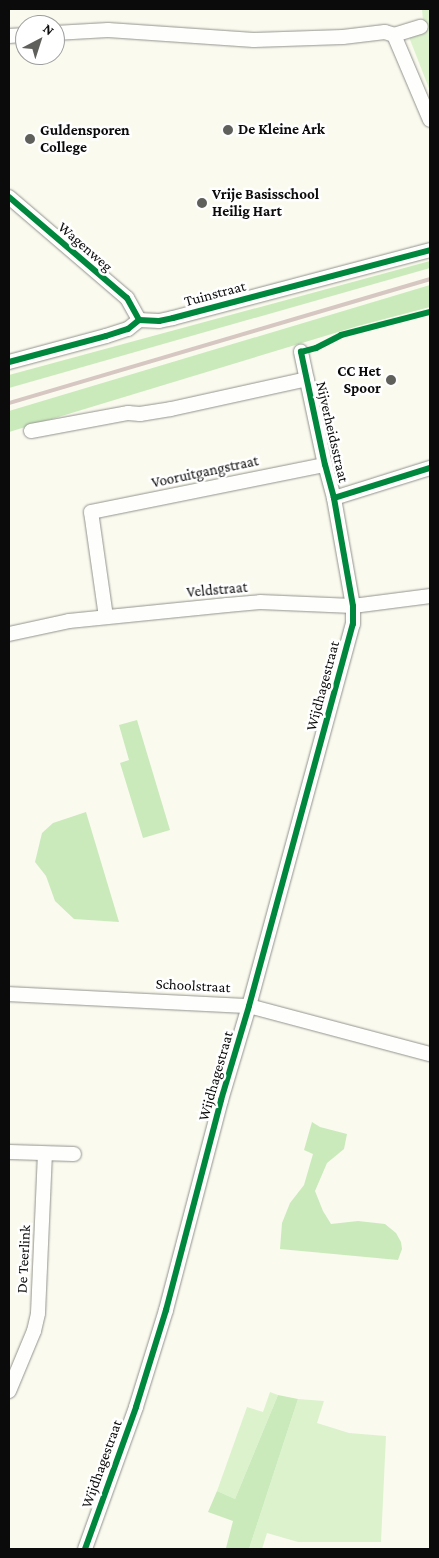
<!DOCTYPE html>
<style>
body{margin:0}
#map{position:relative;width:439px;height:1558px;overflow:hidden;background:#fafaef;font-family:"Crimson Pro",serif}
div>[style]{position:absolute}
.green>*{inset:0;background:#dcf2cd}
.forest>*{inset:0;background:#caeabb}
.roads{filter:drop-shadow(0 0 1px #93938e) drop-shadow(0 0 1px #93938e)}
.street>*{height:14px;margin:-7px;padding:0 7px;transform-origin:7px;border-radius:7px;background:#fefefd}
.rail>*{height:4px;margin:-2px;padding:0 2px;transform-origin:2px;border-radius:2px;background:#d7c7c2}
.cycleway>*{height:6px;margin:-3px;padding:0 3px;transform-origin:3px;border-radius:3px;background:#00873e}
.dots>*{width:14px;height:14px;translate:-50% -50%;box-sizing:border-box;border:2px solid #fff;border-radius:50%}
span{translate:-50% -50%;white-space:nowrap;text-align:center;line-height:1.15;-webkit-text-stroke:5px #fff;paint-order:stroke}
.poi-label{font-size:15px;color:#0b0b0b;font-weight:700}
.left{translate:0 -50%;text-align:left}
.right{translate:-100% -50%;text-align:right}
.street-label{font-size:15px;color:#0b0b0b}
.frame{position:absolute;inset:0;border:10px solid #0b0b0b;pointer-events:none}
.north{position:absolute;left:15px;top:15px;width:50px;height:50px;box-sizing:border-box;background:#fff;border:1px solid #9d9d9d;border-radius:50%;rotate:40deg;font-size:14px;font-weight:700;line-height:20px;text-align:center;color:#0b0b0b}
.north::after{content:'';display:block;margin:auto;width:18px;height:22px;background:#5f5f5b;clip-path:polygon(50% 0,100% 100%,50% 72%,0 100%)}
</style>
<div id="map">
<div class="green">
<div style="clip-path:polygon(422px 9px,430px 9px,430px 91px,409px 37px,424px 32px)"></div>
<div style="clip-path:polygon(270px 1392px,278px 1395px,235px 1499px,217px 1491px,247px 1407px,263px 1412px)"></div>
<div style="clip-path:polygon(298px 1399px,324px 1401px,317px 1423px,349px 1433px,386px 1436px,381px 1542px,298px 1542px,267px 1533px,262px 1549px,249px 1549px)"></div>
</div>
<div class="forest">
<div style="clip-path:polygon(430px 261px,430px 268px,9px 388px,9px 375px)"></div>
<div style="clip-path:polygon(430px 285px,430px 307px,358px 326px,9px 432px,9px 411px)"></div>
<div style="clip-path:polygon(137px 720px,170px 830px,143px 838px,120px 763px,129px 760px,119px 725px)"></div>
<div style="clip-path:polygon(86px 812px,119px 922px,74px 919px,55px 901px,46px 876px,35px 862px,42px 833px,53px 823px)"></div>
<div style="clip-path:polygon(312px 1122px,320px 1127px,347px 1134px,344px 1149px,327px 1163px,315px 1191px,323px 1211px,331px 1224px,358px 1221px,385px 1224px,396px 1233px,401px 1242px,402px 1249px,398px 1260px,280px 1249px,282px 1223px,290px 1203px,304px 1185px,313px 1154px,304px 1150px)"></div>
<div style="clip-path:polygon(278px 1395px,298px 1399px,249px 1549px,226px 1548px,233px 1521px,208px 1512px,217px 1491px,235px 1499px)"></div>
</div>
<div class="roads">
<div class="street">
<div style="left:55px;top:33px;width:53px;rotate:-3.2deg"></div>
<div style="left:108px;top:30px;width:146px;rotate:3.9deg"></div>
<div style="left:254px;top:40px;width:89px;rotate:-1.9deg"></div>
<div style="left:343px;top:37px;width:42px;rotate:-6.8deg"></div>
<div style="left:385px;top:32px;width:9px;rotate:18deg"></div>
<div style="left:394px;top:35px;width:92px;rotate:67deg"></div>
<div style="left:394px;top:35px;width:28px;rotate:-17deg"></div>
<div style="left:9px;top:36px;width:16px;rotate:-4deg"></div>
<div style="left:9px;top:197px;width:155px;rotate:40.6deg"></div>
<div style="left:127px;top:298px;width:25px;rotate:61deg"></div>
<div style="left:9px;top:362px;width:100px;rotate:-15deg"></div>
<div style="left:106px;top:336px;width:23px;rotate:-18deg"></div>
<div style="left:128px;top:329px;width:14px;rotate:-39deg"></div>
<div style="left:139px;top:320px;width:20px;rotate:3deg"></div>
<div style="left:159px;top:321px;width:14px;rotate:-12deg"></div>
<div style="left:173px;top:318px;width:266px;rotate:-14.8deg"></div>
<div style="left:31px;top:431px;width:99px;rotate:-10.5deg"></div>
<div style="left:128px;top:413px;width:12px;rotate:5deg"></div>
<div style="left:140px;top:414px;width:31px;rotate:-9deg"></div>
<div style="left:171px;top:409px;width:139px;rotate:-12.4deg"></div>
<div style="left:334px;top:498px;width:101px;rotate:-17.4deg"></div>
<div style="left:106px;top:617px;width:106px;rotate:-98.1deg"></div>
<div style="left:91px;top:512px;width:239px;rotate:-11.4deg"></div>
<div style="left:9px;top:634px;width:61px;rotate:-12.2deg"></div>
<div style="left:69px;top:621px;width:159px;rotate:-5.8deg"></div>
<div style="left:227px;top:605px;width:33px;rotate:-5deg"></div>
<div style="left:260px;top:602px;width:93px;rotate:2.5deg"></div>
<div style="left:353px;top:606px;width:78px;rotate:-7.4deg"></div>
<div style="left:9px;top:994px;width:240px;rotate:2.9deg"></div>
<div style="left:249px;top:1006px;width:187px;rotate:14.9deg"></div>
<div style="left:9px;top:1152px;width:65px;rotate:1.8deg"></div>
<div style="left:9px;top:1391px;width:65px;rotate:-67.4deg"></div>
<div style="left:34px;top:1331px;width:18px;rotate:-77deg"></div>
<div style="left:38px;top:1313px;width:159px;rotate:-87.5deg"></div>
<div style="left:85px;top:1549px;width:151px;rotate:-70.2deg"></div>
<div style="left:136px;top:1407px;width:102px;rotate:-72.8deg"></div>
<div style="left:166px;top:1310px;width:217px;rotate:-75.3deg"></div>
<div style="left:221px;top:1100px;width:98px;rotate:-73.4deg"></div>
<div style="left:249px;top:1006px;width:396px;rotate:-74.8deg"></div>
<div style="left:353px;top:624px;width:18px;rotate:-90deg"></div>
<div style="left:353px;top:606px;width:110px;rotate:-100deg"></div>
<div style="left:334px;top:498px;width:34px;rotate:-105deg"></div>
<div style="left:325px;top:465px;width:116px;rotate:-102deg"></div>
</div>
</div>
<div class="rail">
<div style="left:9px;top:403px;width:439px;rotate:-16.4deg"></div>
</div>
<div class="cycleway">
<div style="left:9px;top:197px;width:155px;rotate:40.6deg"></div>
<div style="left:127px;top:298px;width:25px;rotate:61deg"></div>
<div style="left:9px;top:362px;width:100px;rotate:-15deg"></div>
<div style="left:106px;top:336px;width:23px;rotate:-18deg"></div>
<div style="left:128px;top:329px;width:14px;rotate:-39deg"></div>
<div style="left:139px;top:320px;width:20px;rotate:3deg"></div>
<div style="left:159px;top:321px;width:14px;rotate:-12deg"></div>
<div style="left:173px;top:318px;width:266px;rotate:-14.8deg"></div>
<div style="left:334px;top:498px;width:101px;rotate:-17.4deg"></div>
<div style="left:85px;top:1549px;width:151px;rotate:-70.2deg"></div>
<div style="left:136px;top:1407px;width:102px;rotate:-72.8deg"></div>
<div style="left:166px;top:1310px;width:217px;rotate:-75.3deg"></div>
<div style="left:221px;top:1100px;width:98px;rotate:-73.4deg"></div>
<div style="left:249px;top:1006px;width:396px;rotate:-74.8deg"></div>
<div style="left:353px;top:624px;width:18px;rotate:-90deg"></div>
<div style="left:353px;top:606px;width:110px;rotate:-100deg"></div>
<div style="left:334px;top:498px;width:34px;rotate:-105deg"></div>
<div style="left:325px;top:465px;width:116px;rotate:-102deg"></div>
<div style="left:301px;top:352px;width:16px;rotate:-15deg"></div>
<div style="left:316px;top:348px;width:28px;rotate:-27deg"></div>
<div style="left:341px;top:335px;width:92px;rotate:-14.5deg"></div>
</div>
<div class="dots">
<div style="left:228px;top:130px;background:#5f5f5b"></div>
<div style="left:30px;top:139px;background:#5f5f5b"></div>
<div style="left:202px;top:203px;background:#5f5f5b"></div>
<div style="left:391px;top:380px;background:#5f5f5b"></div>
</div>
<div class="poi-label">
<span class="left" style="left:40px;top:139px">Guldensporen<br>College</span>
<span class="left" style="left:238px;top:130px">De Kleine Ark</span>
<span class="left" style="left:212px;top:203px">Vrije Basisschool<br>Heilig Hart</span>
<span class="right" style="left:381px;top:380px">CC Het<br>Spoor</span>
</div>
<div class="street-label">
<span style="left:85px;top:247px;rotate:41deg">Wagenweg</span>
<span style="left:215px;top:294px;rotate:-15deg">Tuinstraat</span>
<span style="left:332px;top:432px;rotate:77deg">Nijverheidsstraat</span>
<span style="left:205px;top:472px;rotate:-12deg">Vooruitgangstraat</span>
<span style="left:217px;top:590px;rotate:-5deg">Veldstraat</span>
<span style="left:323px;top:686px;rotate:-75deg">Wijdhagestraat</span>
<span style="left:193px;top:986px;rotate:3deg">Schoolstraat</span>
<span style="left:216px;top:1076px;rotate:-74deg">Wijdhagestraat</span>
<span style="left:24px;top:1259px;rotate:-87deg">De Teerlink</span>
<span style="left:102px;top:1464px;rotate:-70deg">Wijdhagestraat</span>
</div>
<div class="frame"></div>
<div class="north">N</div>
</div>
